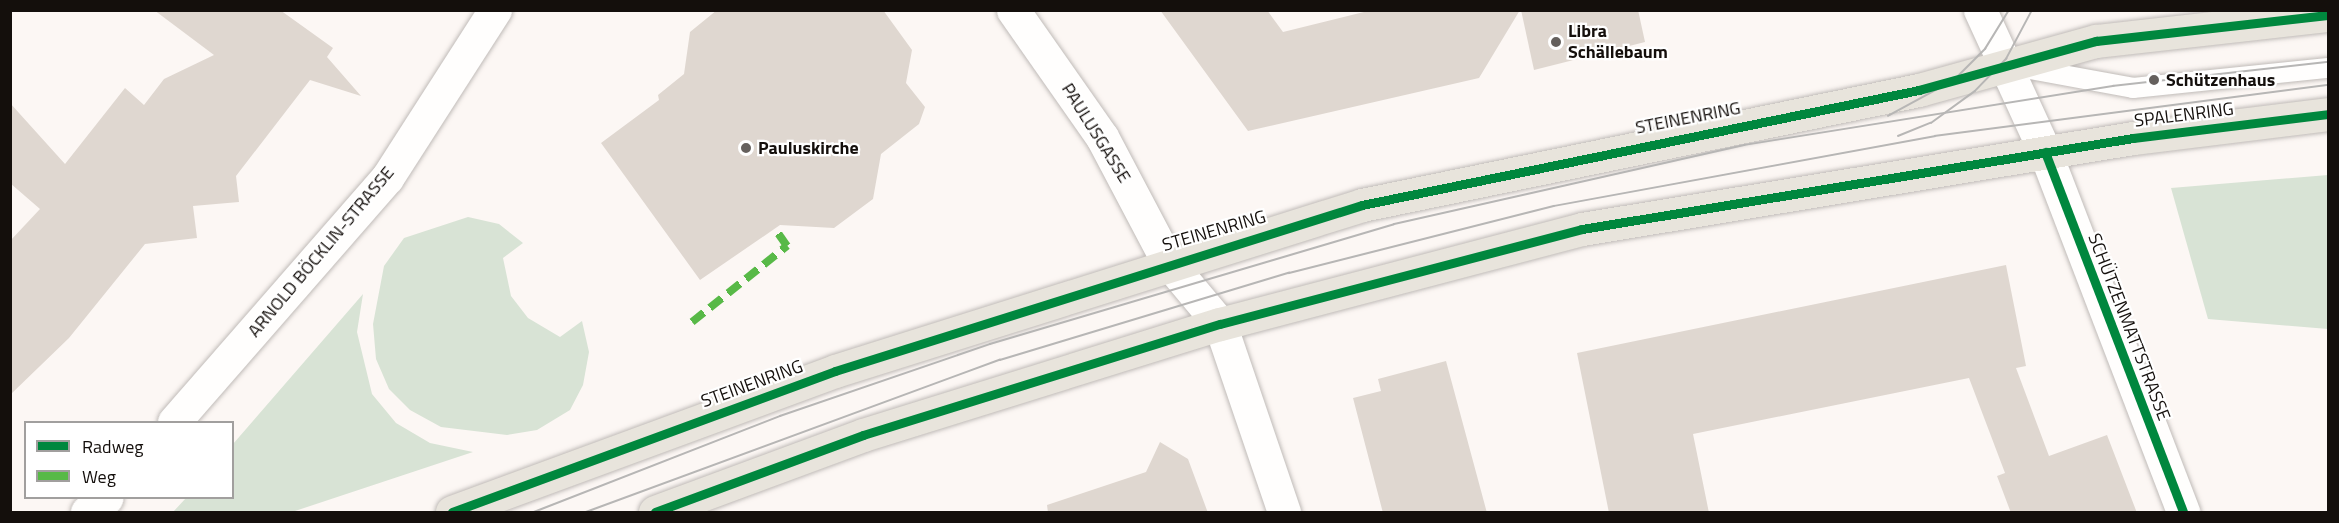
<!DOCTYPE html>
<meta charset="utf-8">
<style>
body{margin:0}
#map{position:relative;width:2339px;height:523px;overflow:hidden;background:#fcf7f4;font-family:"Titillium Web",sans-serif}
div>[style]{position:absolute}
.green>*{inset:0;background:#d8e3d5}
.building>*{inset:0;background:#dfd7d0}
.roads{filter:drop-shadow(0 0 2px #c0bbb8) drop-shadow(0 0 2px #c0bbb8)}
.service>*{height:20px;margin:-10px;padding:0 10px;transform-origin:10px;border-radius:10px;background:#fffefd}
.minor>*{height:33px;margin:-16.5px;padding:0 16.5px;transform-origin:16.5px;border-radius:16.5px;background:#fffefd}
.tertiary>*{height:33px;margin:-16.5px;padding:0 16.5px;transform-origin:16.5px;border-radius:16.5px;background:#fffefd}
.secondary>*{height:33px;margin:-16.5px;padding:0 16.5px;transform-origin:16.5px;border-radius:16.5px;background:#fffefd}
.primary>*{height:33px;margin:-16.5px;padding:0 16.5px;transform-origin:16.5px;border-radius:16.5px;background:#e8e4dc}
.tram>*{height:1.5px;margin:-0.75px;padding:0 0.75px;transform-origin:0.75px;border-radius:0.75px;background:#b7b6b5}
.quiet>*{height:8px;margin-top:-4px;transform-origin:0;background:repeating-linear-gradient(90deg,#58b947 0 15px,transparent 0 23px)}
.cycleway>*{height:9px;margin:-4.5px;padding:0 4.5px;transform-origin:4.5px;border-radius:4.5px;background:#00873e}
.dots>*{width:16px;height:16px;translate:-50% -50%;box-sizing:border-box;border:3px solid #fff;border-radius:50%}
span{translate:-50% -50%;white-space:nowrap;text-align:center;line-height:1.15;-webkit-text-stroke:4.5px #fff;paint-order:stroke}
.poi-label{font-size:18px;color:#140f0c;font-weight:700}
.left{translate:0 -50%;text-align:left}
.street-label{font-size:18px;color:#140f0c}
.frame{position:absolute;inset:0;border:12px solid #140f0c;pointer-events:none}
.legend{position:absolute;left:24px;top:421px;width:210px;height:78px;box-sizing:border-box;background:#fff;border:2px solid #a19f9e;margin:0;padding:8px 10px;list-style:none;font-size:18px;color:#140f0c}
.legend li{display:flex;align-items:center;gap:12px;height:30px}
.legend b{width:30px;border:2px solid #a19f9e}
</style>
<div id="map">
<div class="green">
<div style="clip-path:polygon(2328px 175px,2328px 329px,2208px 319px,2171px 188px)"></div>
<div style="clip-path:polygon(468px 217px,499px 224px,523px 243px,503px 258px,511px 296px,528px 318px,560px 337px,582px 321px,589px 352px,583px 385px,570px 410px,537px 430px,507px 435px,441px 427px,410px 410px,389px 389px,376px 359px,373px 324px,384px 266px,404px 238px)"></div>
<div style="clip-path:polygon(363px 294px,357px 332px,372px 394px,396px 423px,430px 443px,473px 452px,292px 512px,173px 512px,186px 498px,232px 498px,233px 444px)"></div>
</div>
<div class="building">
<div style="clip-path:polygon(154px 10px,280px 10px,333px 48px,327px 57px,361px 96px,310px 80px,236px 176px,239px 202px,193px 206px,197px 238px,145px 244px,69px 338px,10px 395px,10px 241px,40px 209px,10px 183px,10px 103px,65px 164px,125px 88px,144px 105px,164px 79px,214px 55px)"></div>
<div style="clip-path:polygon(717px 10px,883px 10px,912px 50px,906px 83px,925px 107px,919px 124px,881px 154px,873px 199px,834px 228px,780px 225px,700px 280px,601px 143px,659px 100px,658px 95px,684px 74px,690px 32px)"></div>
<div style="clip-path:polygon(1160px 10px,1267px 10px,1283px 32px,1372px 10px,1520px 10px,1479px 78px,1248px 131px)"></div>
<div style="clip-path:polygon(1521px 10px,1638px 10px,1645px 42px,1534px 70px)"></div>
<div style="clip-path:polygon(2006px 265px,2026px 366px,2016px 368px,2049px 456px,2107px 435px,2137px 513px,2011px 513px,1997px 476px,2005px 473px,1969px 378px,1693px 434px,1709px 513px,1609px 513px,1577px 353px)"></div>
<div style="clip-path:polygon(1446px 361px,1487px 513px,1383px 513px,1353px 398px,1381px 391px,1378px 379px)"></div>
<div style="clip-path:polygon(1160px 442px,1188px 459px,1208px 513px,1048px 513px,1047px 505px,1146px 472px)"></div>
</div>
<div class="roads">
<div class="service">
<div style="left:2019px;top:67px;width:116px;rotate:10.4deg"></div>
<div style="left:2133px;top:88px;width:196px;rotate:-5.9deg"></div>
</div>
<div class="minor">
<div style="left:1013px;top:10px;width:155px;rotate:55deg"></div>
<div style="left:1102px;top:137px;width:141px;rotate:62.2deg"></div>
<div style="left:1168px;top:262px;width:81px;rotate:50deg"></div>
<div style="left:1220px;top:324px;width:199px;rotate:71.2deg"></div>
<div style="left:2045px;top:152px;width:386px;rotate:69deg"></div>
</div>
<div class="tertiary">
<div style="left:174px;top:422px;width:324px;rotate:-48.9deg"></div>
<div style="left:387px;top:178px;width:200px;rotate:-57.3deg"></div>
<div style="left:87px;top:512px;width:24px;rotate:-36deg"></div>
</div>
<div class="secondary">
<div style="left:1980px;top:10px;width:156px;rotate:65.4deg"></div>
</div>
<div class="primary">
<div style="left:452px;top:512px;width:408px;rotate:-20.2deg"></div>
<div style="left:835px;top:371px;width:553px;rotate:-17.48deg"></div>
<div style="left:1362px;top:205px;width:569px;rotate:-11.67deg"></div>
<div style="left:1919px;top:90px;width:184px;rotate:-15.5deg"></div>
<div style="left:2096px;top:41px;width:233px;rotate:-6.4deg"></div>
<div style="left:655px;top:512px;width:222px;rotate:-20.3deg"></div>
<div style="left:863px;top:435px;width:374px;rotate:-17.3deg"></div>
<div style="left:1220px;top:324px;width:374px;rotate:-14.7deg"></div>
<div style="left:1582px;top:229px;width:558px;rotate:-9.38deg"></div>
<div style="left:2133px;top:138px;width:196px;rotate:-7deg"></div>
</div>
</div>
<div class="tram">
<div style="left:1888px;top:116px;width:75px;rotate:-28.6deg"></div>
<div style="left:1954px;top:80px;width:44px;rotate:-45deg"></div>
<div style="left:1985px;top:49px;width:46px;rotate:-58.4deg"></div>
<div style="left:1898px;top:136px;width:35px;rotate:-22deg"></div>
<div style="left:1931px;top:123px;width:54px;rotate:-36deg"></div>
<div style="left:1975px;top:91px;width:45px;rotate:-45.9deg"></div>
<div style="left:2006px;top:59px;width:55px;rotate:-62deg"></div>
<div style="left:534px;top:512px;width:264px;rotate:-21.3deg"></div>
<div style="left:780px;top:416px;width:222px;rotate:-18.9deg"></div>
<div style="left:990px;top:344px;width:421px;rotate:-16.5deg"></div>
<div style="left:1394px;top:224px;width:359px;rotate:-12.7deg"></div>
<div style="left:1744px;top:145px;width:374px;rotate:-9.1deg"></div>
<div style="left:2113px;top:86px;width:216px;rotate:-6.4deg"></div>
<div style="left:586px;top:512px;width:441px;rotate:-20.2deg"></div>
<div style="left:1000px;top:360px;width:302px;rotate:-16.8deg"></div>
<div style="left:1289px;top:273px;width:273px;rotate:-14.2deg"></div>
<div style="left:1554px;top:206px;width:387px;rotate:-10.4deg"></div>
<div style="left:1935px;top:136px;width:396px;rotate:-7.4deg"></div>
</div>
<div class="quiet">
<div style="left:692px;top:322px;width:122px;rotate:-38.7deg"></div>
<div style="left:787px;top:246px;width:21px;rotate:-125deg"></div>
</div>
<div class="cycleway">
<div style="left:2045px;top:152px;width:386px;rotate:69deg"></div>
<div style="left:452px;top:512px;width:408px;rotate:-20.2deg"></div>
<div style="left:835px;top:371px;width:553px;rotate:-17.48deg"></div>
<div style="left:1362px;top:205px;width:569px;rotate:-11.67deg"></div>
<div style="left:1919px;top:90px;width:184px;rotate:-15.5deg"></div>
<div style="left:2096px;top:41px;width:233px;rotate:-6.4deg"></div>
<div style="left:655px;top:512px;width:222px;rotate:-20.3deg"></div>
<div style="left:863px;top:435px;width:374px;rotate:-17.3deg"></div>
<div style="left:1220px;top:324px;width:374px;rotate:-14.7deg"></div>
<div style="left:1582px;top:229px;width:558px;rotate:-9.38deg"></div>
<div style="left:2133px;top:138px;width:196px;rotate:-7deg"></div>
</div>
<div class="dots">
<div style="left:1556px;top:42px;background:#65605d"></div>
<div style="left:2154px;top:80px;background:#65605d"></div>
<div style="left:746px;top:148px;background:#65605d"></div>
</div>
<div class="poi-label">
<span class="left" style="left:1568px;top:42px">Libra<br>Schällebaum</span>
<span class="left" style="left:2166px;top:80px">Schützenhaus</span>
<span class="left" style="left:758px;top:148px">Pauluskirche</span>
</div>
<div class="street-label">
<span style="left:2184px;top:115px;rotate:-7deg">SPALENRING</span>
<span style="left:1688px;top:118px;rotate:-11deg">STEINENRING</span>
<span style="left:1096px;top:133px;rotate:58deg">PAULUSGASSE</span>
<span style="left:1214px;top:231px;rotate:-16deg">STEINENRING</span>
<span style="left:321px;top:252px;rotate:-50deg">ARNOLD BÖCKLIN-STRASSE</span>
<span style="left:2129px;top:327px;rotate:69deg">SCHÜTZENMATTSTRASSE</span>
<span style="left:752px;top:384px;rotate:-20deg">STEINENRING</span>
</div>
<div class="frame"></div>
<ul class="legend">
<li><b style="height:8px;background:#00873e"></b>Radweg</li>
<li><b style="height:8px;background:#58b947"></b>Weg</li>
</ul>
</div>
